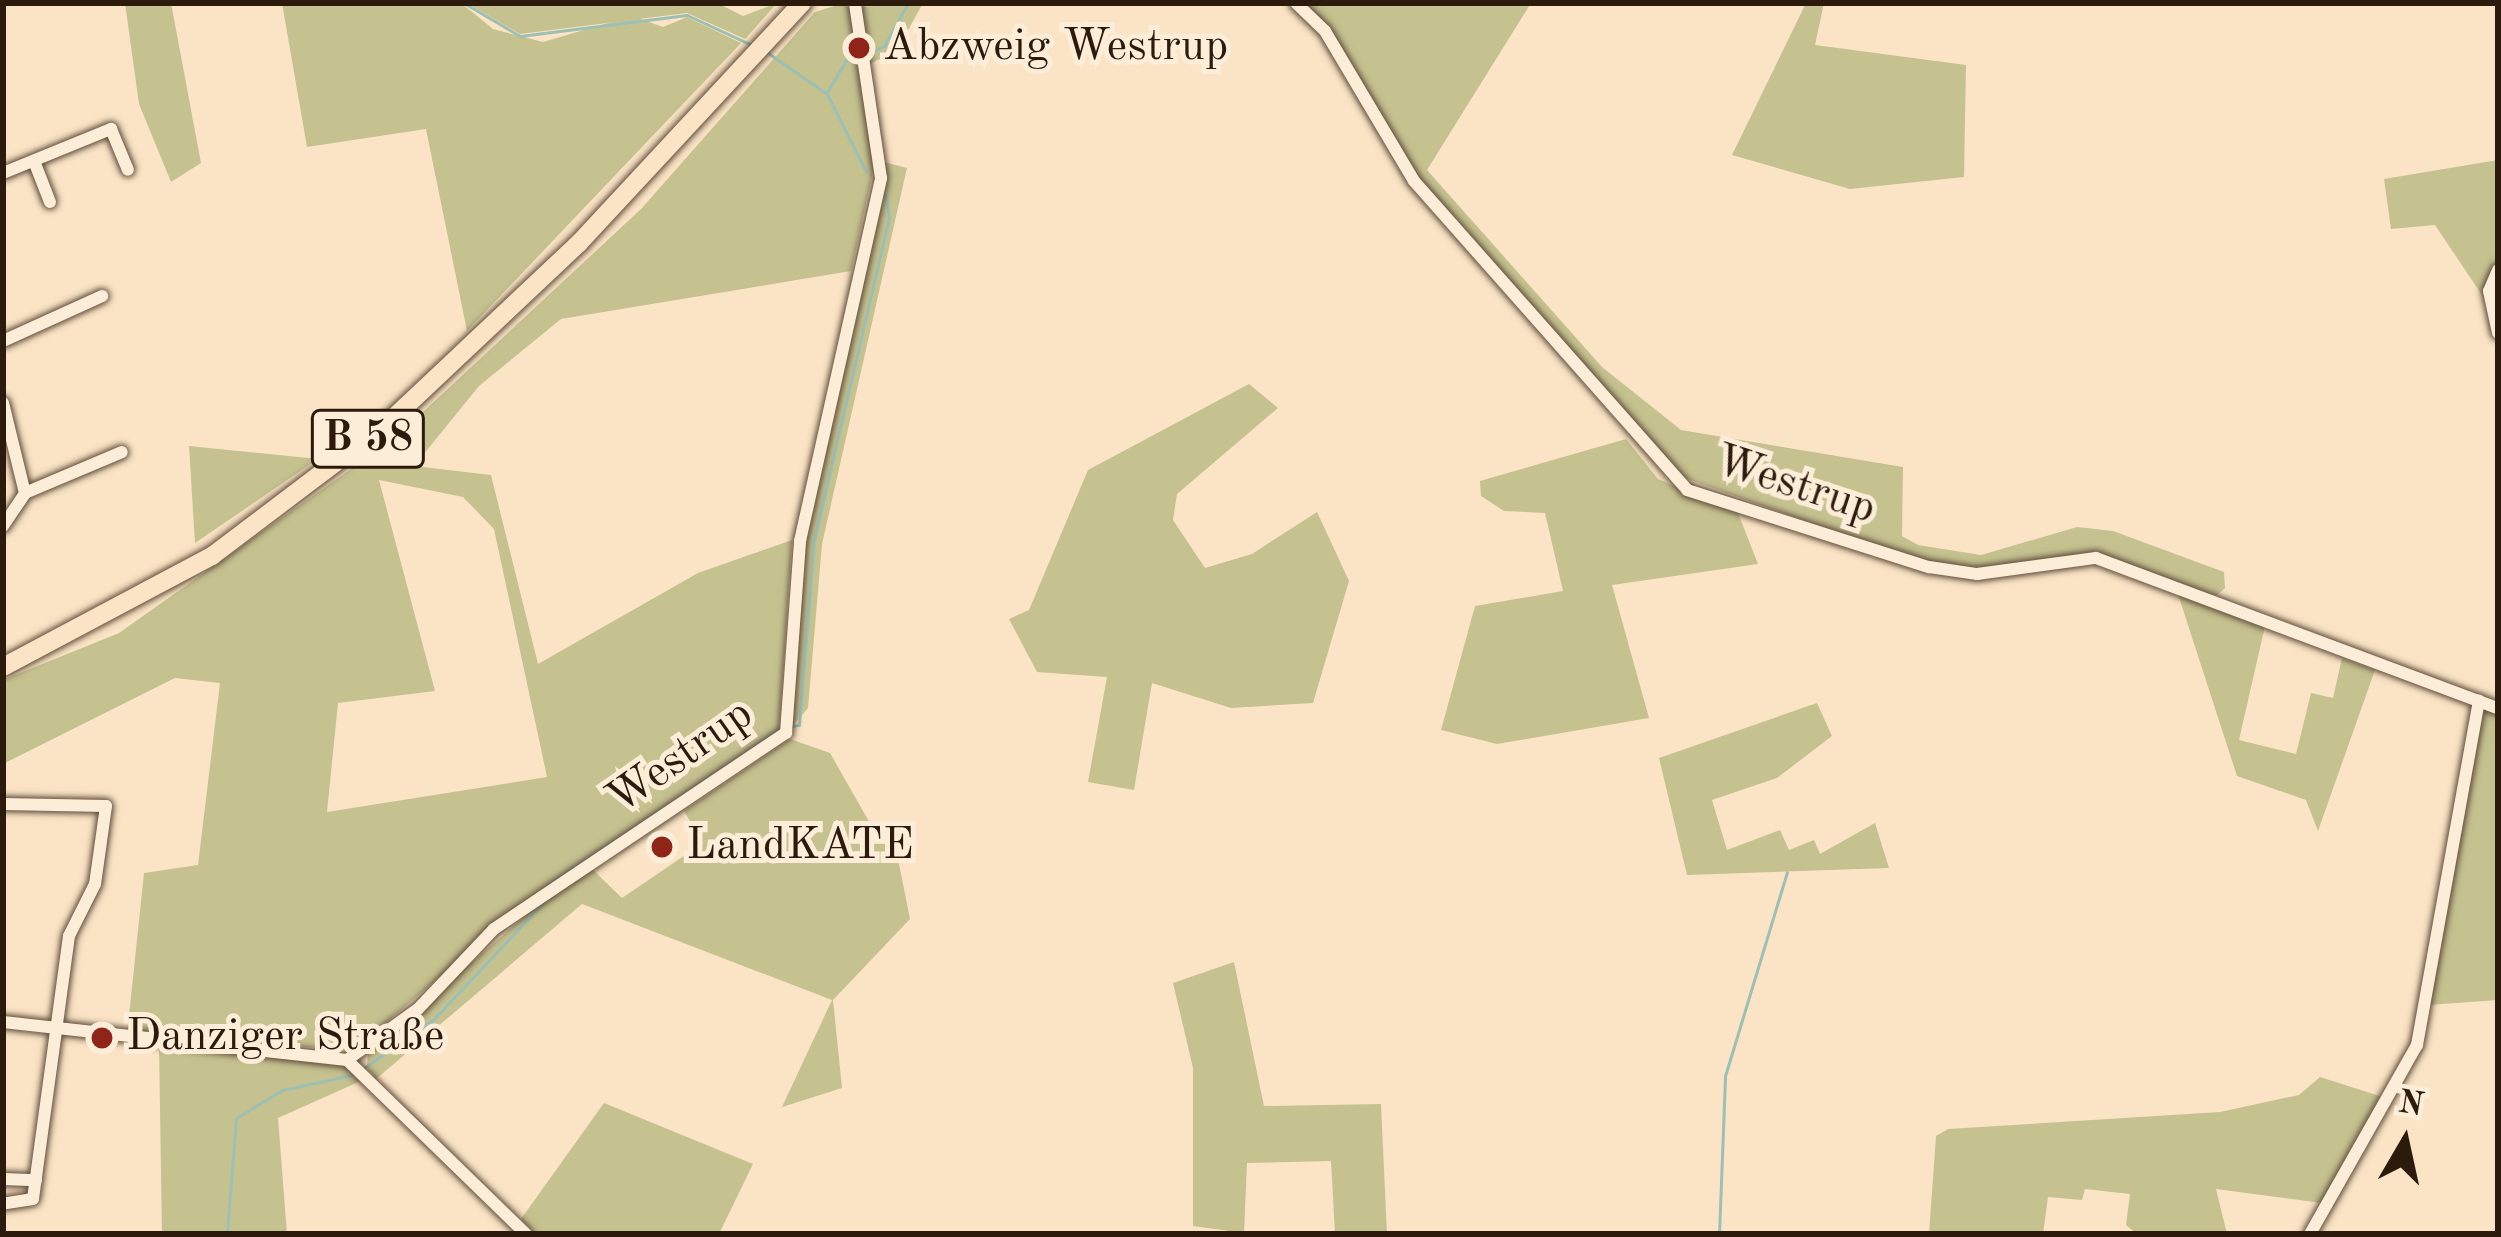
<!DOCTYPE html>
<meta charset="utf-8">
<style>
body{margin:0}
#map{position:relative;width:2501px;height:1237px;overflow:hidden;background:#fae4c5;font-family:"Old Standard TT",serif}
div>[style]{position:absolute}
.green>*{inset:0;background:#c5c290}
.stream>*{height:3px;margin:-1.5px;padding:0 1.5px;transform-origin:1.5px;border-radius:1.5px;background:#9ebfb3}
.roads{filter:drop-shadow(0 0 3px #604c3b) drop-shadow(0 0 3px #604c3b)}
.street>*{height:12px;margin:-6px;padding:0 6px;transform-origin:6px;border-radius:6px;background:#fcedd9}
.primary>*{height:18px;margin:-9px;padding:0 9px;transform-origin:9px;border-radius:9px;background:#fae4c5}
.dots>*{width:33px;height:33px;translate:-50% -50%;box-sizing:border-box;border:6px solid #fcedd9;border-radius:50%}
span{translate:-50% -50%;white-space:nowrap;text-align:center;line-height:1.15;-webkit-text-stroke:10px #fcedd9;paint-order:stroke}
.shield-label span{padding:3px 9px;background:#fcedd9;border:3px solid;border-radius:9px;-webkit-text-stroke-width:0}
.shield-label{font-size:42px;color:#2c1a0d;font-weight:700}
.poi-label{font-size:45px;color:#2c1a0d}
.left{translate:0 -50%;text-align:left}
.street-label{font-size:45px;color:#2c1a0d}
.frame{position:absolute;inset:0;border:6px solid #2c1a0d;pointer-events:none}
.north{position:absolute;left:2345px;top:1081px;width:120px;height:120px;-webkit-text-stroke:9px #fcedd9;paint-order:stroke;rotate:9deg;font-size:33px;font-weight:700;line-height:48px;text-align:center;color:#2c1a0d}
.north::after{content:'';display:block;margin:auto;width:42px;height:54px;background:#2c1a0d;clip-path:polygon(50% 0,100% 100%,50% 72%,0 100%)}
</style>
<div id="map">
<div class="green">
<div style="clip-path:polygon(125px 3px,171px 3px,201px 163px,171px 182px,139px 104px)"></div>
<div style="clip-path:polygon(282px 3px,461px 3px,493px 29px,543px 42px,632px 16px,663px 27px,687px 17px,741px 43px,467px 331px,426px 129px,307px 147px)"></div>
<div style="clip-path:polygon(467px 3px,717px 3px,743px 16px,777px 3px,745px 39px,687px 13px,520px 34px)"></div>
<div style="clip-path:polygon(923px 3px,897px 50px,864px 67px,859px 7px)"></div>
<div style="clip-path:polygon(1300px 3px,1531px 3px,1427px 170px,1602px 367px,1681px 430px,1903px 467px,1902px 536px,1918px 545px,1981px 555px,2077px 527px,2113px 531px,2224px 572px,2225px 588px,2216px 596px,2096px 556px,1976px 572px,1930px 565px,1665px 471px,1417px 181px)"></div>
<div style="clip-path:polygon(1806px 3px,1824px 3px,1815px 45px,1966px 65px,1964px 177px,1850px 189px,1732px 155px)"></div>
<div style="clip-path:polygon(evenodd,841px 4px,852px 9px,877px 154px,851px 271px,561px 319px,479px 386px,414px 466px,491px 475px,538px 664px,698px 573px,792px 540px,779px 730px,541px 890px,354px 1050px,127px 1035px,144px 873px,198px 865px,220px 683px,175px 678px,3px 764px,3px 680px,119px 633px,395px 438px,641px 209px,815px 12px,841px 4px,379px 480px,463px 497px,494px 529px,547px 777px,327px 812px,338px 703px,435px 691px,379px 480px)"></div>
<div style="clip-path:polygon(2498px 160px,2498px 266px,2486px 301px,2435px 225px,2391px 229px,2384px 179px)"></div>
<div style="clip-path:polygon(884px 162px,907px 168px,822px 544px,808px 708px,789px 730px,801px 540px)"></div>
<div style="clip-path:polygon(1249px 384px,1278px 408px,1177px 494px,1173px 520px,1205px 568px,1252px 554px,1317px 512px,1349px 581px,1313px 703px,1231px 708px,1152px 683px,1134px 790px,1088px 782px,1107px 677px,1037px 672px,1009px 619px,1029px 610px,1088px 470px)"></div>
<div style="clip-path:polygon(1626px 439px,1658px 479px,1738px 513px,1758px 564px,1612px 585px,1649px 718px,1497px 744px,1441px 730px,1475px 606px,1563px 591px,1545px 513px,1504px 511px,1481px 496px,1480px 481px)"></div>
<div style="clip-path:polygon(189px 446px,318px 459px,195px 543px)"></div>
<div style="clip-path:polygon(2176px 588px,2265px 626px,2239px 740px,2296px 754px,2311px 693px,2333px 698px,2342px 658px,2375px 670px,2318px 831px,2306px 800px,2237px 776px)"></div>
<div style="clip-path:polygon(1817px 703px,1832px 736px,1777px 778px,1712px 800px,1727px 850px,1780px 830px,1789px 850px,1814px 840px,1820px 854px,1875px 823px,1889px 868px,1687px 875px,1659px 758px)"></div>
<div style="clip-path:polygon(2481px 708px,2498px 714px,2498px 1000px,2428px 1005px)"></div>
<div style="clip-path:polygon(790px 739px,830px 753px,875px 832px,909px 827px,896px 849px,910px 919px,833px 1000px,842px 1088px,782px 1107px,832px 1000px,582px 904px,376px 1079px,367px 1068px,368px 1053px,547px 897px,593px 870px,622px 898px,703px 843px,684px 811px)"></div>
<div style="clip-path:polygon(1234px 962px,1264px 1106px,1381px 1104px,1387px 1234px,1335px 1234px,1331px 1161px,1247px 1163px,1244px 1233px,1193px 1226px,1193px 1068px,1173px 983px)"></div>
<div style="clip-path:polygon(159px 1045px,344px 1065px,363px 1080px,278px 1118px,287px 1234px,162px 1234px)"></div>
<div style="clip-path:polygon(2320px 1077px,2386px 1098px,2322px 1203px,2216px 1189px,2227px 1234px,2137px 1234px,2126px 1225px,2130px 1194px,2085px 1189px,2082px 1200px,2048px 1197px,2043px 1234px,1929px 1234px,1936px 1136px,1948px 1129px,2220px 1112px,2299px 1095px)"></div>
<div style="clip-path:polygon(604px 1103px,753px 1164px,719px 1234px,535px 1234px,521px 1219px)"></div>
</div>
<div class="stream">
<div style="left:464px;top:3px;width:65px;rotate:30.5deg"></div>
<div style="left:520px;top:36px;width:168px;rotate:-7.2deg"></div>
<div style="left:687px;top:15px;width:74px;rotate:24.8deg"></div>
<div style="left:768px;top:53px;width:72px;rotate:34.8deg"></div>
<div style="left:827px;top:94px;width:87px;rotate:63.4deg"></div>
<div style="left:865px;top:54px;width:21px;rotate:-23deg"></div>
<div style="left:884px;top:46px;width:49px;rotate:-60.8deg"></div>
<div style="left:827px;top:92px;width:39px;rotate:-59deg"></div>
<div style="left:789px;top:726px;width:10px;rotate:-6deg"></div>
<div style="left:799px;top:725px;width:186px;rotate:-85.4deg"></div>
<div style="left:814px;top:540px;width:331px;rotate:-76.9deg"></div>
<div style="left:889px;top:218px;width:24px;rotate:-99deg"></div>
<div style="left:547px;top:885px;width:285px;rotate:-33.9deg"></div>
<div style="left:365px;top:1067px;width:83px;rotate:-34.7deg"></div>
<div style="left:433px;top:1020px;width:161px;rotate:-46.8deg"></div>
<div style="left:227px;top:1234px;width:116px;rotate:-85.6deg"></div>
<div style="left:236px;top:1118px;width:54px;rotate:-31.3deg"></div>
<div style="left:282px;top:1090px;width:72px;rotate:-12.1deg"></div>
<div style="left:1719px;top:1234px;width:158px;rotate:-87.8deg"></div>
<div style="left:1725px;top:1076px;width:213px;rotate:-73.1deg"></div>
</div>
<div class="roads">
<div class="street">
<div style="left:1296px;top:3px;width:40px;rotate:44deg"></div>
<div style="left:1325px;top:31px;width:174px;rotate:59.3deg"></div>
<div style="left:1414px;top:181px;width:412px;rotate:48.5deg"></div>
<div style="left:1687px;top:490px;width:254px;rotate:17.7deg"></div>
<div style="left:1929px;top:567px;width:49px;rotate:8.3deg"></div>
<div style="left:1977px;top:574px;width:120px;rotate:-7.7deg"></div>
<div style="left:2096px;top:558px;width:429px;rotate:20.5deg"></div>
<div style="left:34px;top:161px;width:44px;rotate:68.7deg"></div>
<div style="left:3px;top:173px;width:117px;rotate:-22.2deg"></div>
<div style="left:111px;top:129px;width:44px;rotate:67.5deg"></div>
<div style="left:2498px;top:270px;width:23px;rotate:113deg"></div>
<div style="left:2489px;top:291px;width:43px;rotate:77.9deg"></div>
<div style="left:3px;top:341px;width:109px;rotate:-24.4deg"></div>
<div style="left:3px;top:403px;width:93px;rotate:76.3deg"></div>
<div style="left:3px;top:526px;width:40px;rotate:-56deg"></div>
<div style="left:25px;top:493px;width:105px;rotate:-22.9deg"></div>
<div style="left:3px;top:804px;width:103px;rotate:1.1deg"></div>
<div style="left:106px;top:806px;width:79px;rotate:98deg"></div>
<div style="left:95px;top:884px;width:58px;rotate:116.6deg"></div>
<div style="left:69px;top:936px;width:265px;rotate:97.8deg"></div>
<div style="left:33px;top:1199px;width:30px;rotate:171deg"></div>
<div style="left:3px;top:1022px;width:346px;rotate:6.3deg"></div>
<div style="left:347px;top:1060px;width:87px;rotate:-35.7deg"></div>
<div style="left:418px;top:1009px;width:110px;rotate:-46.5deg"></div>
<div style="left:494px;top:929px;width:352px;rotate:-33.9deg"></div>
<div style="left:786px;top:733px;width:193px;rotate:-85.8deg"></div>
<div style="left:800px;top:541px;width:372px;rotate:-77.4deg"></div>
<div style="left:881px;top:178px;width:177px;rotate:-98.5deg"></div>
<div style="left:347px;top:1060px;width:250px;rotate:44.2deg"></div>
<div style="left:3px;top:1179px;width:33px;rotate:2deg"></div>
<div style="left:2310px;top:1234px;width:217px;rotate:-60.5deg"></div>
<div style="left:2417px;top:1045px;width:350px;rotate:-79.8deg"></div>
</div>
<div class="primary">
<div style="left:3px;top:667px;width:237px;rotate:-28deg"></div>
<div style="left:212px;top:556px;width:221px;rotate:-37.1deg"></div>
<div style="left:388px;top:423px;width:262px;rotate:-43.3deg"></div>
<div style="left:579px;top:243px;width:328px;rotate:-47.1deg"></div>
</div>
</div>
<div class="dots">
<div style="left:859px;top:48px;background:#8f2418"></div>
<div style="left:662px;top:847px;background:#8f2418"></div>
<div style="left:102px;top:1038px;background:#8f2418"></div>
</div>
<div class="shield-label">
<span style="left:368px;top:439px">B 58</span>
</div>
<div class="poi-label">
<span class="left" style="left:883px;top:48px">Abzweig Westrup</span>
<span class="left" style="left:686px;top:847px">LandKATE</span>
<span class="left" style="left:126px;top:1038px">Danziger Straße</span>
</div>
<div class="street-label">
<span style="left:1795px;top:486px;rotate:18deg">Westrup</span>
<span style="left:681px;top:758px;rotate:-35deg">Westrup</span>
</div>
<div class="frame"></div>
<div class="north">N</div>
</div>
